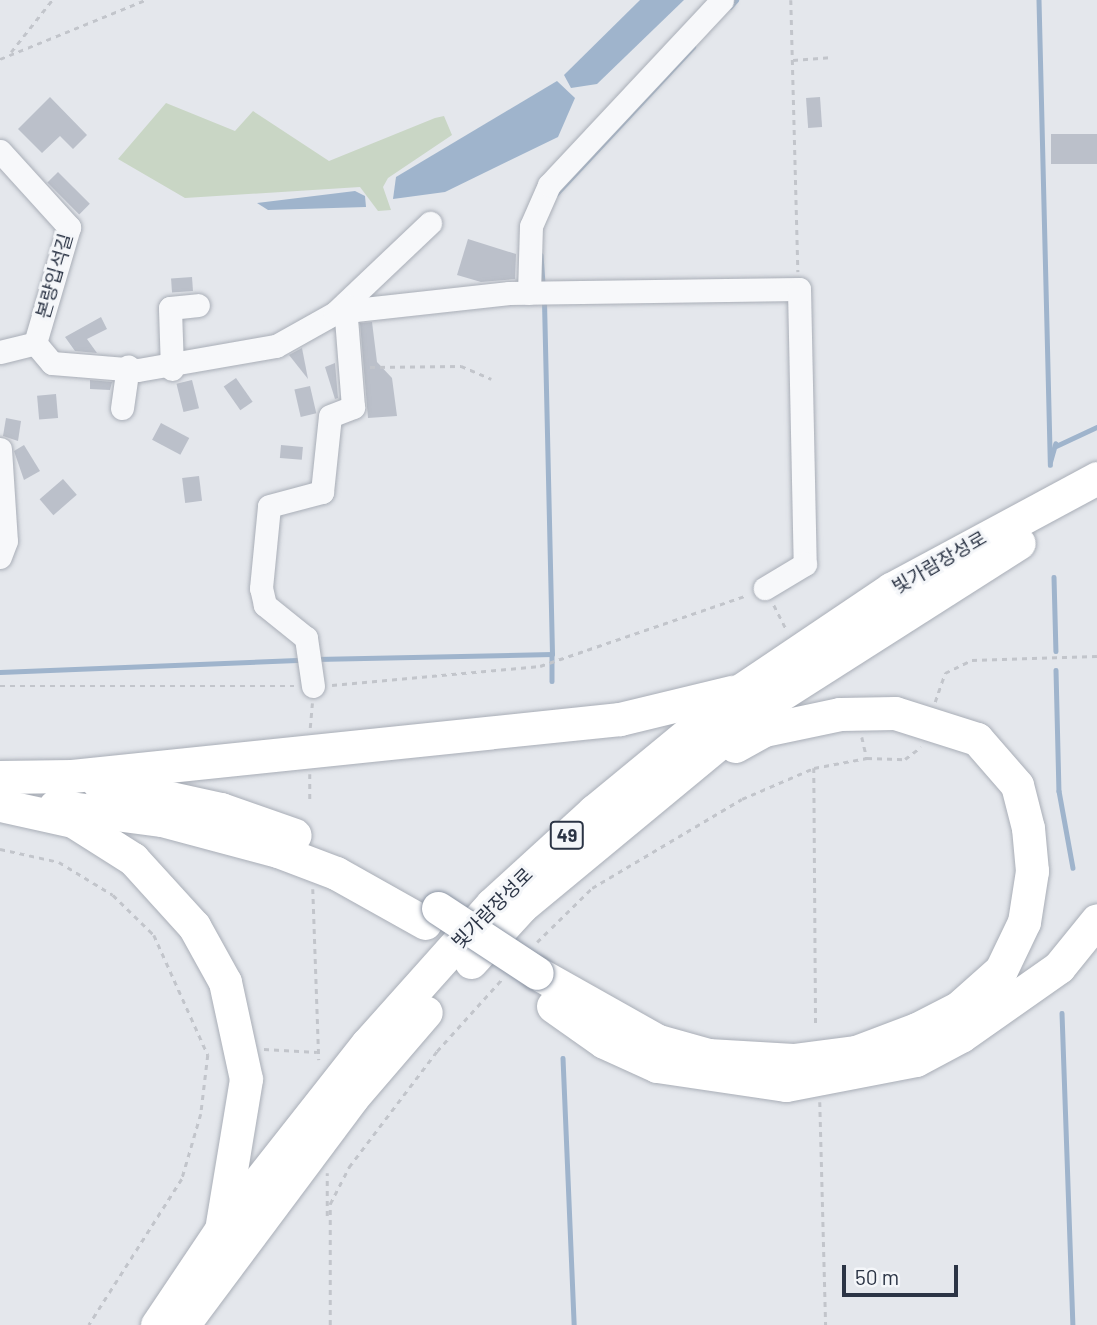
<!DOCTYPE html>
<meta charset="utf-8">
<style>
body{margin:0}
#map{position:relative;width:1097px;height:1325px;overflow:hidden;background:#e4e7ec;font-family:Barlow,"Noto Sans KR",sans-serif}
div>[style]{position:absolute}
.green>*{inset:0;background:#c9d6c5}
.water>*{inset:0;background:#9fb4cc}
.stream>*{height:4.5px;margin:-2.25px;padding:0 2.25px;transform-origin:2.25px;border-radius:2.25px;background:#9fb4cc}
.building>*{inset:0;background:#bbc0ca;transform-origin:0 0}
.path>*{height:2.5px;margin-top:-1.25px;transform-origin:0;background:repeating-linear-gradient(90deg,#c2c5cb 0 5px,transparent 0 10px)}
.roads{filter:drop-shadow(0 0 2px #a9aeb7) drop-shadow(0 0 2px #a9aeb7)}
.minor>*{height:23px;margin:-11.5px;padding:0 11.5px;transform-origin:11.5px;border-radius:11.5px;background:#f7f8fa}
.highway>*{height:33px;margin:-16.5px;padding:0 16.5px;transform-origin:16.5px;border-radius:16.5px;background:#fff}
.bridges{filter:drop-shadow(0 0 2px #8b94a3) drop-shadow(0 0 2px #8b94a3)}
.highway-bridge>*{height:33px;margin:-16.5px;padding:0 16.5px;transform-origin:16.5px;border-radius:16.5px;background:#fff}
span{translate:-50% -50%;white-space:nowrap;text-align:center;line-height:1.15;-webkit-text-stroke:6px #f4f6f9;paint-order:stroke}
.shield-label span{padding:2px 5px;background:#f4f6f9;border:2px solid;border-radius:5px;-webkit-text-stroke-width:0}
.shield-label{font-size:18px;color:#2b3445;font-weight:700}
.street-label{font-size:19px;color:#2b3445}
.scale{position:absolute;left:842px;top:1265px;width:116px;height:32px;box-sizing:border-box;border:4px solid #2b3445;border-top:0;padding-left:9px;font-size:21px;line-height:24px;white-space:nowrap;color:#2b3445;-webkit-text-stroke:5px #f4f6f9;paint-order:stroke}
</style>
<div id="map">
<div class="green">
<div style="clip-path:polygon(166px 103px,235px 131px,253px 111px,329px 161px,435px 118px,444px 116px,452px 135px,388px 178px,383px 187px,391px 210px,378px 211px,360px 187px,185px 198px,118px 159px)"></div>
</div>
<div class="water">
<div style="clip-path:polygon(640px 0,684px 0,597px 84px,571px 88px,564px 75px)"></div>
<div style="clip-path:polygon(557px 81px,575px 98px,558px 137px,445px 192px,393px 199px,396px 177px)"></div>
<div style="clip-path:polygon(355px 191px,365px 196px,366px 207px,268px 210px,257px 203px)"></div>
</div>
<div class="stream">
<div style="left:1039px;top:0;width:465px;rotate:88.6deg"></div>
<div style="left:730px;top:7px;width:9px;rotate:-49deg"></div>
<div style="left:556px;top:194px;width:201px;rotate:-47deg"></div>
<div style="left:541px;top:255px;width:30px;rotate:86deg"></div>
<div style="left:1056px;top:446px;width:45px;rotate:-24.9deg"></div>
<div style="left:1050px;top:462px;width:19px;rotate:-74deg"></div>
<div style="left:1054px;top:577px;width:74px;rotate:88.5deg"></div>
<div style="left:552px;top:654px;width:27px;rotate:90deg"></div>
<div style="left:316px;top:659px;width:236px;rotate:-1.2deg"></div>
<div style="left:552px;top:654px;width:353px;rotate:-91.3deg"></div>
<div style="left:1056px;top:670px;width:121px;rotate:88.6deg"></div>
<div style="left:1059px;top:791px;width:78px;rotate:79.7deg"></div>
<div style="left:0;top:672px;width:303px;rotate:-2.3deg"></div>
<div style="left:1062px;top:1013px;width:312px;rotate:88deg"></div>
<div style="left:563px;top:1058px;width:267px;rotate:87.6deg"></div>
</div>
<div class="building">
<div style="clip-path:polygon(50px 97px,87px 135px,73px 149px,60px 136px,42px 153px,18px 129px)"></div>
<div style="left:820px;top:97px;width:30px;height:14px;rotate:86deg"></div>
<div style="left:1097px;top:134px;width:30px;height:46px;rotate:90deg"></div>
<div style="left:58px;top:172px;width:45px;height:15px;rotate:45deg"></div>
<div style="clip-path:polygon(468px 239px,516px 254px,515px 279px,481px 282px,457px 275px)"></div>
<div style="left:192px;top:277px;width:14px;height:21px;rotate:86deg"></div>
<div style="clip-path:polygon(101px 317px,107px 329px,87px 339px,97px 353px,75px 351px,65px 337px)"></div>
<div style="clip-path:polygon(372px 322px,377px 362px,392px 378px,397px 416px,368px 418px,360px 323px)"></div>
<div style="clip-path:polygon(302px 348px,308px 379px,289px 355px)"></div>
<div style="clip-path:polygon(335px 363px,338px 398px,335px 399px,325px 367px)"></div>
<div style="left:236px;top:378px;width:29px;height:15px;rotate:55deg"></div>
<div style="clip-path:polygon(90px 380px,112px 382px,110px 390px,90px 389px)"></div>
<div style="left:192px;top:380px;width:29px;height:16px;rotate:76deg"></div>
<div style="left:310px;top:386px;width:28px;height:16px;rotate:77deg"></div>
<div style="left:56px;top:394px;width:24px;height:19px;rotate:85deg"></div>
<div style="clip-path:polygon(6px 418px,21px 421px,18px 441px,3px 436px)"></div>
<div style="left:161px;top:423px;width:32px;height:19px;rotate:28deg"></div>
<div style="clip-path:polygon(24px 445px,40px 471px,24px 480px,14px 451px)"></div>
<div style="left:281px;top:445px;width:22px;height:13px;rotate:5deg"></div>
<div style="left:199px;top:476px;width:25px;height:17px;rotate:83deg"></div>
<div style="left:63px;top:479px;width:21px;height:31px;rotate:49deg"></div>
</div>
<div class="path">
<div style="left:791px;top:0;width:272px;rotate:88.5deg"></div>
<div style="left:11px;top:52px;width:66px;rotate:-51.7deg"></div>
<div style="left:0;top:59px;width:157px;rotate:-22.1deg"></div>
<div style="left:793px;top:60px;width:40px;rotate:-4.3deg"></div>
<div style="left:370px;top:367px;width:91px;rotate:-0.6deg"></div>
<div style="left:461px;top:366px;width:33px;rotate:23deg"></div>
<div style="left:774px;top:605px;width:28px;rotate:63deg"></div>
<div style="left:332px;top:685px;width:209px;rotate:-5.2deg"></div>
<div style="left:540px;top:666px;width:219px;rotate:-18.9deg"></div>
<div style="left:0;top:686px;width:294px"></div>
<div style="left:935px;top:702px;width:31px;rotate:-71deg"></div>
<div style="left:945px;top:673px;width:30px;rotate:-26deg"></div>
<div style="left:972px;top:660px;width:125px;rotate:-1.8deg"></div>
<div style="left:310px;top:728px;width:25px;rotate:-85deg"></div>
<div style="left:862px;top:737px;width:22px;rotate:77deg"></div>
<div style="left:814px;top:768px;width:255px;rotate:89.6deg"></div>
<div style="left:310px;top:774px;width:25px;rotate:90deg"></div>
<div style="left:0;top:849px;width:60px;rotate:12.4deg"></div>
<div style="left:59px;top:862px;width:63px;rotate:31.4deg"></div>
<div style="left:113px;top:895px;width:57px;rotate:44.3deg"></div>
<div style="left:154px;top:935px;width:132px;rotate:65.8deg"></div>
<div style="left:208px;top:1055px;width:59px;rotate:96.8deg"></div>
<div style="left:201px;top:1114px;width:68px;rotate:106.3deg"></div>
<div style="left:182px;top:1179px;width:173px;rotate:122.5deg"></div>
<div style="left:313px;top:889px;width:171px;rotate:88deg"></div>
<div style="left:537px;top:942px;width:77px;rotate:-44.5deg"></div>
<div style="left:592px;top:888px;width:174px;rotate:-30.7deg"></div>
<div style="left:742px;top:799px;width:78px;rotate:-23.3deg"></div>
<div style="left:814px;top:768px;width:54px;rotate:-10.7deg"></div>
<div style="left:867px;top:758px;width:38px;rotate:2deg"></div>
<div style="left:905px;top:759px;width:20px;rotate:-37deg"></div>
<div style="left:264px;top:1049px;width:53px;rotate:3.2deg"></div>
<div style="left:820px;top:1102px;width:223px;rotate:88.5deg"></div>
<div style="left:327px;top:1216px;width:43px;rotate:-90deg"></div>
<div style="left:330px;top:1325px;width:121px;rotate:-90deg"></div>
<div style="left:330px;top:1204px;width:42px;rotate:-62.8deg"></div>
<div style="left:349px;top:1167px;width:146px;rotate:-52.8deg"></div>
<div style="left:437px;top:1051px;width:98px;rotate:-47.9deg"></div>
</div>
<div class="roads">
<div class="minor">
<div style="left:0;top:151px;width:103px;rotate:47.8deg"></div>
<div style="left:69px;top:227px;width:121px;rotate:106.3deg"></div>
<div style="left:529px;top:293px;width:67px;rotate:-88.3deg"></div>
<div style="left:531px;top:226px;width:45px;rotate:-66.3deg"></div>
<div style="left:549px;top:185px;width:253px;rotate:-46.9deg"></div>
<div style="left:0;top:352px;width:36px;rotate:-14deg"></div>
<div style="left:35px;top:343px;width:26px;rotate:50deg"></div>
<div style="left:52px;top:363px;width:86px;rotate:4.7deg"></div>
<div style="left:138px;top:370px;width:140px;rotate:-9.9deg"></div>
<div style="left:276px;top:346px;width:68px;rotate:-29.2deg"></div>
<div style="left:335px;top:313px;width:131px;rotate:-43.5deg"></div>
<div style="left:172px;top:369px;width:61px;rotate:-91.9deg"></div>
<div style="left:170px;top:308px;width:28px;rotate:-6deg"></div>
<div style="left:122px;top:408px;width:42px;rotate:-81.9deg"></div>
<div style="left:0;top:449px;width:92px;rotate:86.3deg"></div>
<div style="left:6px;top:541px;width:17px;rotate:111deg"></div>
<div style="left:313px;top:686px;width:49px;rotate:-98.3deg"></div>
<div style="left:306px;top:638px;width:53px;rotate:-141.2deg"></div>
<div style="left:265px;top:605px;width:17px;rotate:-103deg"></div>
<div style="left:261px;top:588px;width:82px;rotate:-84.4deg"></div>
<div style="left:269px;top:506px;width:55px;rotate:-14.8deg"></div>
<div style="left:322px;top:492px;width:76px;rotate:-84deg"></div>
<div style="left:330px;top:416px;width:25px;rotate:-21deg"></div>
<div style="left:353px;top:407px;width:102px;rotate:-94.5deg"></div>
<div style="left:345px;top:305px;width:11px;rotate:27deg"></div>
<div style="left:355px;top:310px;width:155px;rotate:-6.3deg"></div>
<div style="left:509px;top:293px;width:290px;rotate:-0.8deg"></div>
<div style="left:799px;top:289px;width:275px;rotate:88.8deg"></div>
<div style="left:805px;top:564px;width:47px;rotate:149deg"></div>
</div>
<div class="highway">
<div style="left:0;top:777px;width:72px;rotate:-0.8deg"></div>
<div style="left:72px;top:776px;width:551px;rotate:-5.94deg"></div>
<div style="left:620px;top:719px;width:115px;rotate:-13.6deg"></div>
<div style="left:98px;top:782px;width:126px;rotate:12.4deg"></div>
<div style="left:221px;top:809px;width:78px;rotate:19.4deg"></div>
<div style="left:0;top:805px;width:75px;rotate:12.4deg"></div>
<div style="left:73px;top:821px;width:71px;rotate:32.3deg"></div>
<div style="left:133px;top:859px;width:91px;rotate:47.7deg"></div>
<div style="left:194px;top:926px;width:64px;rotate:61deg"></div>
<div style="left:225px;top:982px;width:99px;rotate:77.8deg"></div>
<div style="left:246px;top:1079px;width:147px;rotate:99.4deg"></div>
<div style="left:55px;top:806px;width:108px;rotate:7.5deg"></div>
<div style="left:162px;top:820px;width:120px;rotate:15deg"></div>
<div style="left:278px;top:851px;width:62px;rotate:20.8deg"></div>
<div style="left:336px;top:873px;width:102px;rotate:29.3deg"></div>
<div style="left:471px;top:962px;width:76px;rotate:-47.7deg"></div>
<div style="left:522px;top:906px;width:320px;rotate:-39.6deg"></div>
<div style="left:769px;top:702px;width:296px;rotate:-32.5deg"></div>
<div style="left:537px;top:973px;width:139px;rotate:29.3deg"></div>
<div style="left:658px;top:1041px;width:52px;rotate:15.6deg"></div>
<div style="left:708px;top:1055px;width:85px;rotate:3.4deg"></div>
<div style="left:793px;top:1060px;width:64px;rotate:-7.2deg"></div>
<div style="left:856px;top:1052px;width:65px;rotate:-20.7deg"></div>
<div style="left:917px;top:1029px;width:46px;rotate:-27.1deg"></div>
<div style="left:958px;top:1008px;width:57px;rotate:-41.5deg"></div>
<div style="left:1001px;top:970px;width:53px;rotate:-64.4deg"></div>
<div style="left:1024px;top:922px;width:52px;rotate:-81.1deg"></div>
<div style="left:1032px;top:871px;width:43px;rotate:-95.3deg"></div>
<div style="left:1028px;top:828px;width:44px;rotate:-104.3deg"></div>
<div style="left:1017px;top:785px;width:61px;rotate:-131deg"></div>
<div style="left:977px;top:739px;width:86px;rotate:-162.4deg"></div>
<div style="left:895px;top:713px;width:55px;rotate:179deg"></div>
<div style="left:840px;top:714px;width:78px;rotate:168.1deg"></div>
<div style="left:764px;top:730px;width:33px;rotate:151deg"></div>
<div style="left:553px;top:1006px;width:62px;rotate:35.2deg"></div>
<div style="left:604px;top:1042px;width:58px;rotate:24.4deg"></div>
<div style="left:657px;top:1066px;width:130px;rotate:8.4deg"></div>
<div style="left:786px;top:1085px;width:132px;rotate:-10.9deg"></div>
<div style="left:916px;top:1060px;width:51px;rotate:-28.1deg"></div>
<div style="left:961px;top:1036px;width:120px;rotate:-35.1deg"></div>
<div style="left:1059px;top:967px;width:60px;rotate:-51deg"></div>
<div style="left:157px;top:1325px;width:117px;rotate:-56.2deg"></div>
<div style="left:222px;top:1228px;width:234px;rotate:-51.8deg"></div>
<div style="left:367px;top:1044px;width:188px;rotate:-48.2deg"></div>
<div style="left:492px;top:904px;width:138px;rotate:-42.4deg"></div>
<div style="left:594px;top:811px;width:190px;rotate:-39.5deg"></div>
<div style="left:741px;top:690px;width:181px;rotate:-34deg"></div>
<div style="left:891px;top:589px;width:234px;rotate:-28.3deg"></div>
<div style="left:183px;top:1325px;width:283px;rotate:-53.3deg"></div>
<div style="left:352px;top:1098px;width:113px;rotate:-49.3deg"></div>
</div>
</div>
<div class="bridges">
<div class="highway-bridge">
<div style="left:438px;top:908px;width:118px;rotate:33.3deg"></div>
</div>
</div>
<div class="shield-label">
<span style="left:567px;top:835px">49</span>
</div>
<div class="street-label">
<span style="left:54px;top:276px;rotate:-74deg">본량입석길</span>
<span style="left:939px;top:562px;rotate:-30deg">빛가람장성로</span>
<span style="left:492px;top:908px;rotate:-45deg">빛가람장성로</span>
</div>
<div class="scale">50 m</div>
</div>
